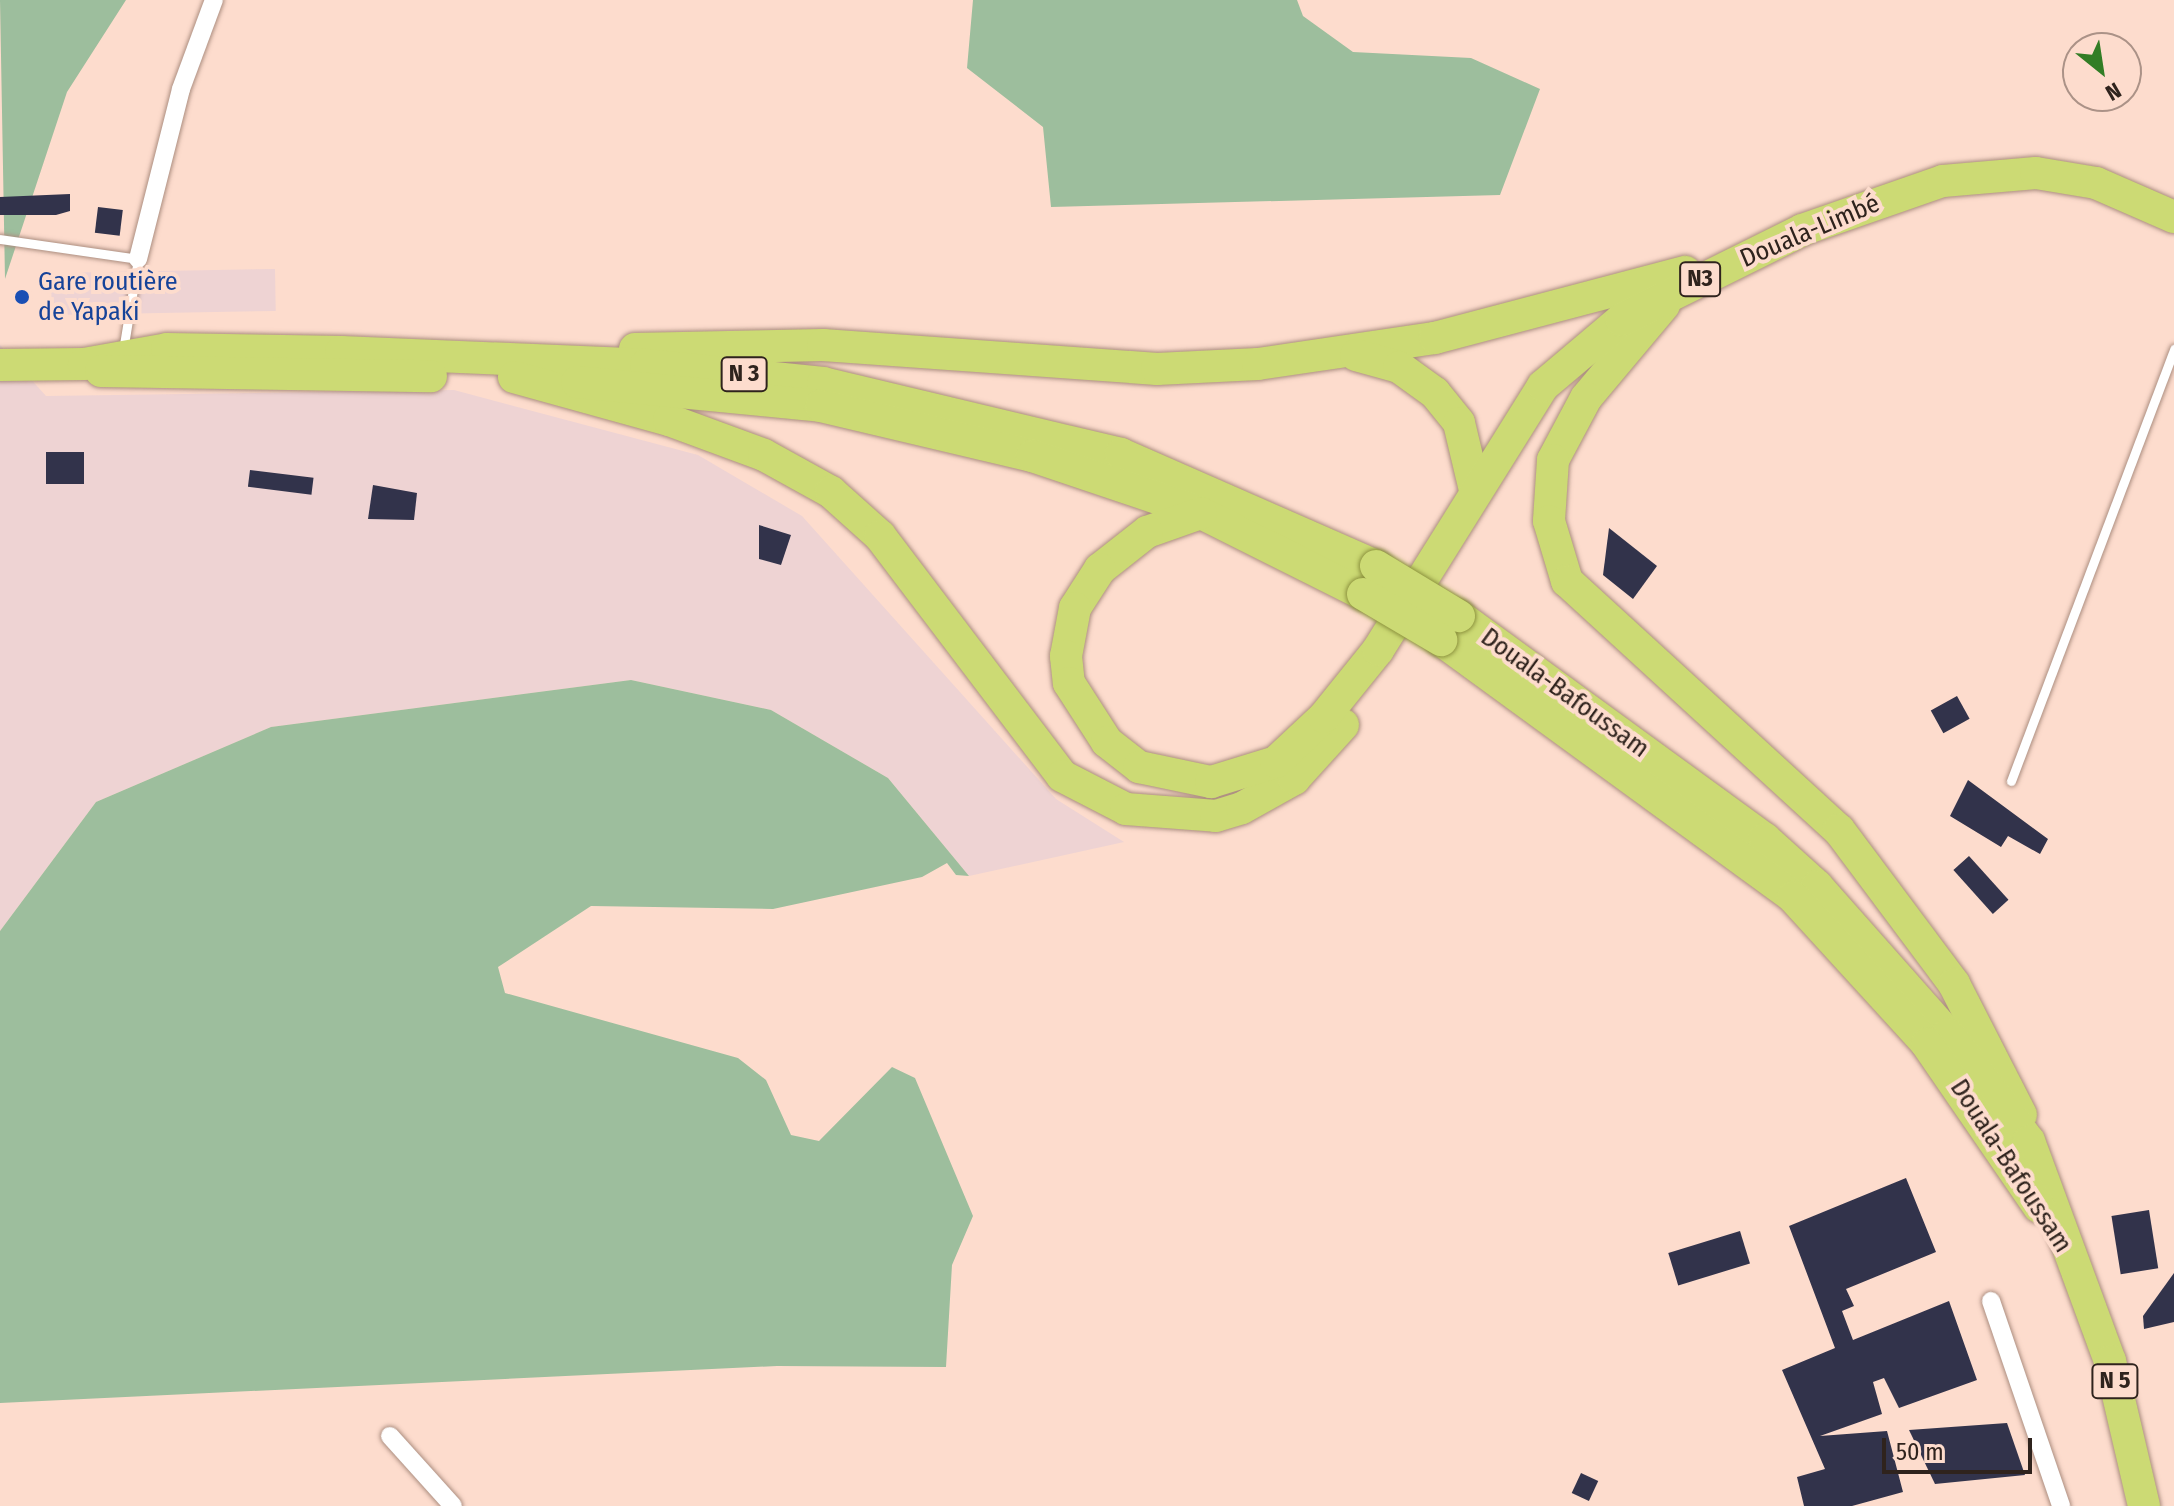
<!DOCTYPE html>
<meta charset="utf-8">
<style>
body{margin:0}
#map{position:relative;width:2174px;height:1506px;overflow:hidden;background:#fddccd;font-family:"Fira Sans Condensed",sans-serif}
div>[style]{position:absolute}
.industrial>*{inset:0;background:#eed3d3;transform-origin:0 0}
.green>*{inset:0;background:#9dbe9d}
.building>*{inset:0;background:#32334b;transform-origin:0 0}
.roads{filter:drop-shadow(0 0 2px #ac8e80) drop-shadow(0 0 2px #ac8e80)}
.service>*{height:9px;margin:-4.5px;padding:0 4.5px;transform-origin:4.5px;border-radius:4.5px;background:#fff}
.minor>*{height:18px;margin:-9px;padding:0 9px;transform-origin:9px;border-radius:9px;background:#fff}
.trunk>*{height:32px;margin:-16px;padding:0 16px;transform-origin:16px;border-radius:16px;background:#ccda74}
.bridges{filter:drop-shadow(0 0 2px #8d933f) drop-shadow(0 0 2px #8d933f)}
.trunk-bridge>*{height:32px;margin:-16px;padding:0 16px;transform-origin:16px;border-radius:16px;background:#ccda74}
.dots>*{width:22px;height:22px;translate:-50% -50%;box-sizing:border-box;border:4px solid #fddccd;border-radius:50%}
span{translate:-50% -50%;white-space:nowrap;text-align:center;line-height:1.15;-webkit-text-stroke:8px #fddccd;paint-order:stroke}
.shield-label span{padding:2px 6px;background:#fddccd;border:2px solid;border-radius:6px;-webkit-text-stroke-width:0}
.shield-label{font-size:24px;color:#2f231d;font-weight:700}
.street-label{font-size:26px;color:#2f231d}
.transit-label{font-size:26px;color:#164399}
.left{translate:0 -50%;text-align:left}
.north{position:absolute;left:2062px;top:32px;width:80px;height:80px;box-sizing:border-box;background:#fddccd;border:2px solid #ab9287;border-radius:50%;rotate:150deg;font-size:22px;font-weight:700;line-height:32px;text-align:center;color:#2f231d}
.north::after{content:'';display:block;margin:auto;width:28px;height:36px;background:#327d25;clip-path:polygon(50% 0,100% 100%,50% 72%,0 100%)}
.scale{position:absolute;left:1882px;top:1438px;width:150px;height:36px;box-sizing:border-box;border:4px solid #2f231d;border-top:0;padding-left:10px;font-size:24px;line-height:28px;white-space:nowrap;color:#2f231d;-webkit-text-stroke:6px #fddccd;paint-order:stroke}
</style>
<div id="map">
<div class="industrial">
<div style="left:275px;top:269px;width:42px;height:224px;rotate:89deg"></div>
<div style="clip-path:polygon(0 345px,46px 396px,454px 390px,698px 455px,802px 516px,1056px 799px,1124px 842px,969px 876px,888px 778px,771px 710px,631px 680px,271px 727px,96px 802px,0 931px)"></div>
</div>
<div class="green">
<div style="clip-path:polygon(0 0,126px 0,67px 92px,5px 279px)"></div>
<div style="clip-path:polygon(973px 0,1297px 0,1303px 16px,1353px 52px,1471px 58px,1540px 89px,1500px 195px,1051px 207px,1043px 127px,967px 68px)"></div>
<div style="clip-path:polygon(631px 680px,771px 710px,888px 778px,969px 876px,956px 875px,947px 863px,922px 877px,773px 909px,591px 906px,498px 967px,505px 993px,738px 1058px,766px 1080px,791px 1135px,819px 1141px,892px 1067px,915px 1078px,973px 1216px,952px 1265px,946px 1367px,777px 1366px,0 1403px,0 931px,96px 802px,271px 727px)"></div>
</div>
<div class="building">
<div style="clip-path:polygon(70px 194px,70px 211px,56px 215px,0 215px,0 197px)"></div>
<div style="left:98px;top:207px;width:25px;height:26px;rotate:7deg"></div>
<div style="left:46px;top:452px;width:38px;height:32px"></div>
<div style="left:250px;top:470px;width:64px;height:17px;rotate:7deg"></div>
<div style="clip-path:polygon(373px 485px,417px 493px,414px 520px,368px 519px)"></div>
<div style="clip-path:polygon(759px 525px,791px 535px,781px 565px,759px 559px)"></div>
<div style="clip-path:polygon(1609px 528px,1657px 566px,1633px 599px,1603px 575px)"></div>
<div style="left:1957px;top:696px;width:26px;height:30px;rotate:61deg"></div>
<div style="clip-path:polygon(1968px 780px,2048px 839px,2040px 854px,2008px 836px,2001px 847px,1950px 816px)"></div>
<div style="left:1969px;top:856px;width:59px;height:21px;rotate:48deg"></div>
<div style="clip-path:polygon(1906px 1178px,1936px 1252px,1846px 1289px,1854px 1306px,1842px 1311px,1853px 1340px,1949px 1301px,1977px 1380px,1899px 1408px,1884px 1378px,1873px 1382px,1882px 1414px,1820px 1436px,1887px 1431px,1903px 1492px,1852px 1506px,1804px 1506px,1797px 1477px,1825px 1469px,1782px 1370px,1835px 1348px,1789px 1226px)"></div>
<div style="left:2149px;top:1210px;width:59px;height:38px;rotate:81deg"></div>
<div style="left:1740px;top:1231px;width:34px;height:75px;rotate:73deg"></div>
<div style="clip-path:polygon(2174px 1273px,2174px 1322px,2144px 1329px,2143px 1316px)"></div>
<div style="clip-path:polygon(2007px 1423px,2025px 1475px,1935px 1484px,1909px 1430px)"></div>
<div style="left:1581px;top:1473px;width:19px;height:22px;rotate:25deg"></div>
</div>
<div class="roads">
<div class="service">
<div style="left:0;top:239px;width:139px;rotate:8.2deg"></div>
<div style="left:138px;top:259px;width:93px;rotate:99.3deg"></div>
<div style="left:2011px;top:781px;width:462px;rotate:-69.3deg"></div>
</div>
<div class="minor">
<div style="left:138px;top:259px;width:175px;rotate:-75.8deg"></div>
<div style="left:181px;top:89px;width:95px;rotate:-69.7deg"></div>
<div style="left:1991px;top:1301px;width:217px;rotate:71.1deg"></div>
<div style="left:390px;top:1436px;width:94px;rotate:48deg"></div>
</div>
<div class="trunk">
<div style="left:1664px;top:305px;width:121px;rotate:130deg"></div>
<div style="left:1586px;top:398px;width:70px;rotate:118deg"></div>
<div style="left:1553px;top:460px;width:61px;rotate:93.8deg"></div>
<div style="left:1549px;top:521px;width:63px;rotate:73.3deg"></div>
<div style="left:1567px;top:581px;width:369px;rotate:42.5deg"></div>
<div style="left:1839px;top:830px;width:192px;rotate:53.2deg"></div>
<div style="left:1954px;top:984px;width:147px;rotate:62.9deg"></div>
<div style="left:635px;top:349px;width:188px;rotate:-1.2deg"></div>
<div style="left:823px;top:345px;width:335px;rotate:4.1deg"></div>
<div style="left:1157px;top:369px;width:101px;rotate:-2.8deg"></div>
<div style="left:1258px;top:364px;width:179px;rotate:-8.4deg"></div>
<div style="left:1435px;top:338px;width:259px;rotate:-14.8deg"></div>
<div style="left:1356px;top:355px;width:45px;rotate:15.6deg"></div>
<div style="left:1399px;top:367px;width:44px;rotate:35.8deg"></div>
<div style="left:1435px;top:393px;width:38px;rotate:51deg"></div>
<div style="left:1459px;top:423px;width:69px;rotate:76.6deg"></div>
<div style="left:0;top:365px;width:84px;rotate:-0.7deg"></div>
<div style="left:84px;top:364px;width:84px;rotate:-10.2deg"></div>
<div style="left:167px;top:349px;width:174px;rotate:1deg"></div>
<div style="left:341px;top:352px;width:305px;rotate:2.4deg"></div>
<div style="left:646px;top:365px;width:178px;rotate:5.8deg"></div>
<div style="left:823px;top:383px;width:306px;rotate:13.4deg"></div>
<div style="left:1121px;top:454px;width:279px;rotate:23.7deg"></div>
<div style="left:101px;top:371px;width:330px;rotate:0.9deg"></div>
<div style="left:514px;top:377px;width:161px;rotate:15.5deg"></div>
<div style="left:669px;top:420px;width:101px;rotate:20.2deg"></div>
<div style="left:764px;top:455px;width:77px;rotate:28.9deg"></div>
<div style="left:831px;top:492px;width:66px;rotate:41.9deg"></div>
<div style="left:880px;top:536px;width:301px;rotate:52.8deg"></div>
<div style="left:1062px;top:776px;width:72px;rotate:27.3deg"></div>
<div style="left:1126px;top:809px;width:90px;rotate:4.4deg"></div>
<div style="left:1216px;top:816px;width:27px;rotate:-17deg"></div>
<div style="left:1242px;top:808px;width:60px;rotate:-29.1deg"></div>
<div style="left:1294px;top:779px;width:73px;rotate:-47.8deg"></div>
<div style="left:577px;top:382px;width:245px;rotate:5.6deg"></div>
<div style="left:821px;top:406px;width:217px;rotate:13.3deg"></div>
<div style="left:1032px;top:456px;width:178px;rotate:18.6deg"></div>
<div style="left:1201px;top:513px;width:181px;rotate:26.6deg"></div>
<div style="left:1201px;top:513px;width:57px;rotate:160.6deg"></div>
<div style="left:1147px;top:532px;width:60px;rotate:141.8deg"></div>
<div style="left:1100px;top:569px;width:46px;rotate:122.7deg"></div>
<div style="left:1075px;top:608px;width:49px;rotate:100.6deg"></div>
<div style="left:1066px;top:656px;width:27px;rotate:84deg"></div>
<div style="left:1069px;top:683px;width:70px;rotate:57.2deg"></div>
<div style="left:1107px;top:742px;width:41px;rotate:38deg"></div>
<div style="left:1139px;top:767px;width:74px;rotate:11.8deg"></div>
<div style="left:1211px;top:782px;width:68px;rotate:-17.1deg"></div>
<div style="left:1276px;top:762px;width:66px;rotate:-43.2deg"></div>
<div style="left:1324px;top:717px;width:86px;rotate:-51.1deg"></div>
<div style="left:1378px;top:650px;width:311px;rotate:-58deg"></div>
<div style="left:1543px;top:386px;width:102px;rotate:-40.2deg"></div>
<div style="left:1621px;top:320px;width:202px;rotate:-26.4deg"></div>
<div style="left:1802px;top:230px;width:149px;rotate:-19.2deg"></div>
<div style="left:1943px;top:181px;width:93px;rotate:-4.9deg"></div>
<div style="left:2036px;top:173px;width:61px;rotate:9.5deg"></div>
<div style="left:2096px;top:183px;width:85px;rotate:23.6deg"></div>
<div style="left:1459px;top:616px;width:379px;rotate:36.1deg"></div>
<div style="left:1765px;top:839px;width:70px;rotate:42.1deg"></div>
<div style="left:1817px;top:886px;width:198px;rotate:48.5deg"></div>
<div style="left:1948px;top:1034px;width:134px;rotate:52.9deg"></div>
<div style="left:2029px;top:1141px;width:234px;rotate:69.8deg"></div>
<div style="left:2110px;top:1361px;width:149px;rotate:76.8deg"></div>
<div style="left:1441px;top:640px;width:436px;rotate:36.1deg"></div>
<div style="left:1793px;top:897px;width:199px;rotate:47.6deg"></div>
<div style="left:1927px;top:1044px;width:198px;rotate:55.5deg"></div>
</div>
</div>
<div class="bridges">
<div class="trunk-bridge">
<div style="left:1376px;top:566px;width:97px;rotate:31.1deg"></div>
<div style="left:1363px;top:594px;width:91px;rotate:30.5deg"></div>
</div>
</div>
<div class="dots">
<div style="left:22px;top:297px;background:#1a4fb4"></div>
</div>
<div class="shield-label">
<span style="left:1700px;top:279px">N3</span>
<span style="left:744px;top:374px">N 3</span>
<span style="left:2115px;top:1381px">N 5</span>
</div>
<div class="street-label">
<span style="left:1810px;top:231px;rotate:-23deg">Douala-Limbé</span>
<span style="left:1565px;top:693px;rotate:36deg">Douala-Bafoussam</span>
<span style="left:2011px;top:1166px;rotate:57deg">Douala-Bafoussam</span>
</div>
<div class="transit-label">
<span class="left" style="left:38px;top:297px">Gare routière<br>de Yapaki</span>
</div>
<div class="north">N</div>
<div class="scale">50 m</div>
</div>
